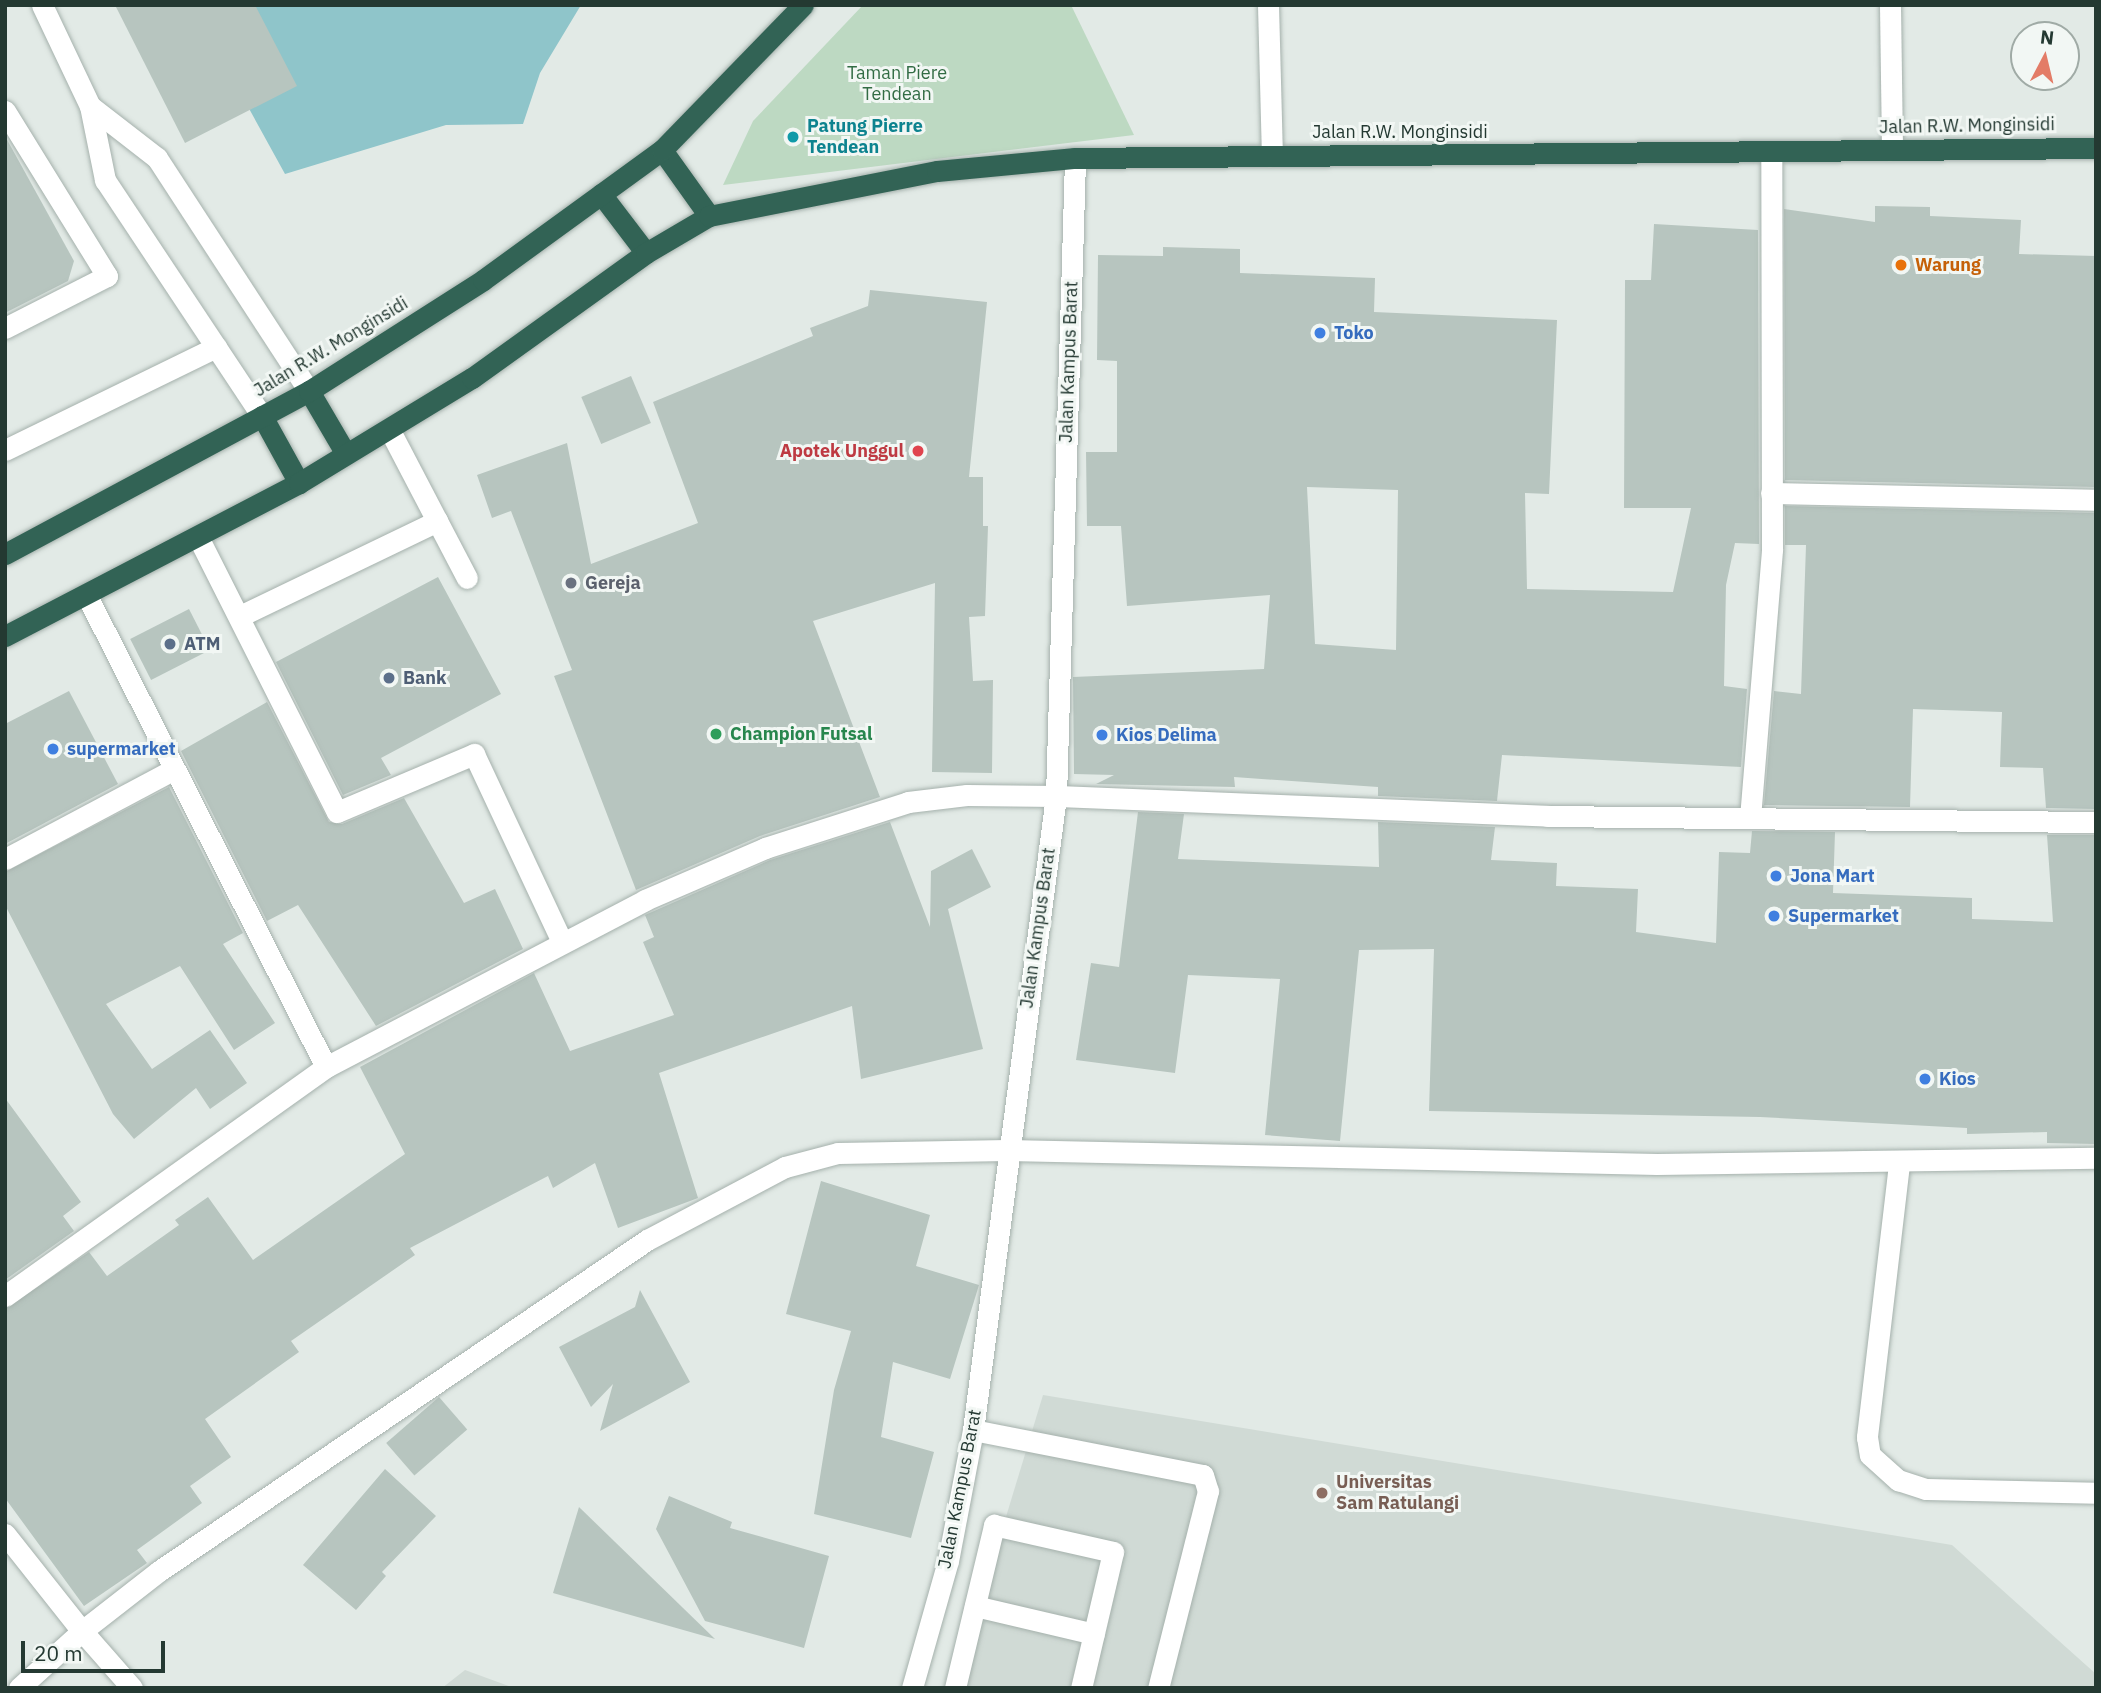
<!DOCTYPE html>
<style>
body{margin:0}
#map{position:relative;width:2101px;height:1693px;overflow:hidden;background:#e2eae6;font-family:"IBM Plex Sans",sans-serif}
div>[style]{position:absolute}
.built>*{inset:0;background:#d0dad5}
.green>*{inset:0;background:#bdd9c2}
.water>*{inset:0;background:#8fc5ca}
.building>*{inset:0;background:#b7c5bf;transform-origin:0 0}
.roads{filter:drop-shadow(0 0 2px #a5b1ac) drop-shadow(0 0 2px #a5b1ac)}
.lane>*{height:21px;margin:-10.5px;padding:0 10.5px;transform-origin:10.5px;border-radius:10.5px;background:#fff}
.street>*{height:21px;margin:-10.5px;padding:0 10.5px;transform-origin:10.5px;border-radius:10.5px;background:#fff}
.highway>*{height:21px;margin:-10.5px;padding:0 10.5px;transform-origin:10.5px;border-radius:10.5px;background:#326355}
.dots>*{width:19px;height:19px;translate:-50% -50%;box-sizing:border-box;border:4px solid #f2f7f4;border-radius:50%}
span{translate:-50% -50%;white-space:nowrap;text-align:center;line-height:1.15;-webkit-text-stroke:6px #f2f7f4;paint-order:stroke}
.park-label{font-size:18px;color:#326c44}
.street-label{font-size:18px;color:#243932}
.culture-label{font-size:18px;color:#0d838f;font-weight:700}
.left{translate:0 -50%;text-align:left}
.food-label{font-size:18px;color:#c56008;font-weight:700}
.shop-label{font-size:18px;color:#366cbe;font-weight:700}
.health-label{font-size:18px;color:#be3a42;font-weight:700}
.right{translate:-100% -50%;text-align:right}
.worship-label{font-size:18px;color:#5b616d;font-weight:700}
.service-label{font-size:18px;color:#4e5e75;font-weight:700}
.leisure-label{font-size:18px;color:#27864d;font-weight:700}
.education-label{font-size:18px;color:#785e54;font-weight:700}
.frame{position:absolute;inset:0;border:7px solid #243932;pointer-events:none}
.north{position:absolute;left:2010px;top:21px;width:70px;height:70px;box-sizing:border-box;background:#f2f7f4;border:2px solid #a0aba6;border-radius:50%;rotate:7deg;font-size:19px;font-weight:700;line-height:28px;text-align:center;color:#243932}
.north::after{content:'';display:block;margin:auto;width:24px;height:32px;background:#e37c67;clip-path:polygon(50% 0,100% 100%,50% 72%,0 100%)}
.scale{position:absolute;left:21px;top:1641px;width:144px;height:32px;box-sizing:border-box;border:4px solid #243932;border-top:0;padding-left:9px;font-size:21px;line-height:24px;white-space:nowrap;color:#243932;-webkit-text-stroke:5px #f2f7f4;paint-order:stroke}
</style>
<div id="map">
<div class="built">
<div style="clip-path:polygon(1043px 1395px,1952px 1545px,2096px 1674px,2096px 1688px,954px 1688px)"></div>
<div style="clip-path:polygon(465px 1670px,514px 1688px,442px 1688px)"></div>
</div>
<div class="green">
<div style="clip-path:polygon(863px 5px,1071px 5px,1134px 135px,723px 185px,753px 121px)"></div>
</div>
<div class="water">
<div style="clip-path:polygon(192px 5px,581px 5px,540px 73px,523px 124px,446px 125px,285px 174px)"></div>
</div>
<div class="building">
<div style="clip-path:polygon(115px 5px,255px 5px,297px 86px,185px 143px)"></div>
<div style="clip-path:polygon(5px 136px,74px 261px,68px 281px,5px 313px)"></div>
<div style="clip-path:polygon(1875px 206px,1930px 207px,1930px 216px,2021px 220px,2019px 254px,2096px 256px,2096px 487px,1785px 480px,1784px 209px,1875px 222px)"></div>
<div style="clip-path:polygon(evenodd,1654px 224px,1758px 230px,1759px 544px,1735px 543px,1726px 585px,1724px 686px,1747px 689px,1741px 767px,1502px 755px,1497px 801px,1378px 796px,1378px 787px,1234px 777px,1235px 787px,1096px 784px,1114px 775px,1074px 774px,1073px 677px,1264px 669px,1270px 595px,1127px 606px,1121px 526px,1087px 526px,1086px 452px,1117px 452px,1117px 361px,1097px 360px,1098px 255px,1163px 256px,1163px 247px,1240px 249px,1240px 273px,1375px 278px,1374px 312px,1557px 320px,1549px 494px,1525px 493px,1527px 589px,1673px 592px,1691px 508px,1624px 508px,1625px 280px,1651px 280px,1654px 224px,1307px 487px,1398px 490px,1396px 650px,1315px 644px,1307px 487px)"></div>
<div style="clip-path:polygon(870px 290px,987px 302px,969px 477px,983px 477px,983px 526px,988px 526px,985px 616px,969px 617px,973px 681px,993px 680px,992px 773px,932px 772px,935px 583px,813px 621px,880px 797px,760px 836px,636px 890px,554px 676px,572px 670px,511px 511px,492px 518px,477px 475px,567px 443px,591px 564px,698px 523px,653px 402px,813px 336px,810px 328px,868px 306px)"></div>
<div style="left:631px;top:376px;width:51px;height:54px;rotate:67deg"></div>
<div style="clip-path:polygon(1785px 506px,2096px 513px,2096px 809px,2046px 808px,2043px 768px,2000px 767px,2002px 712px,1913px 709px,1910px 807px,1764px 805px,1774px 691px,1801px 694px,1806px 545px,1785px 545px)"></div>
<div style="clip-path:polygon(438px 577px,501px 694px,381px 758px,391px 775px,343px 795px,276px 662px)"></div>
<div style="left:189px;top:609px;width:46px;height:66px;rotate:63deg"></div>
<div style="clip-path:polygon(69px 691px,118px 784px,5px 844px,5px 724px)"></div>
<div style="clip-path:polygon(267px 702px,329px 822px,342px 824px,404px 798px,464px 903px,495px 889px,523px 949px,376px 1026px,298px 905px,267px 921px,181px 751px)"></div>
<div style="clip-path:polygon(169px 787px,243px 933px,223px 944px,275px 1023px,234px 1050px,180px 966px,106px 1004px,152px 1069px,210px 1030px,247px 1083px,210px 1109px,196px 1088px,134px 1139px,113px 1114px,5px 905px,5px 872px)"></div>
<div style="clip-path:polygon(1138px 812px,1184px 814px,1178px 859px,1379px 867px,1378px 822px,1495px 827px,1491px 860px,1557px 863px,1556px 886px,1638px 889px,1636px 932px,1716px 943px,1719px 852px,1750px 853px,1752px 831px,1835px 832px,1833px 893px,1972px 898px,1972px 919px,2053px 922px,2047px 835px,2096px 835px,2096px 1144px,2047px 1143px,2047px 1132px,1967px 1134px,1967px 1128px,1760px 1117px,1429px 1111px,1434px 949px,1359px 950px,1340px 1141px,1265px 1135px,1280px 979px,1188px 975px,1175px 1073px,1076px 1060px,1091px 963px,1119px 967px)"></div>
<div style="clip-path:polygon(890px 822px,930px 927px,931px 871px,972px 849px,991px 887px,948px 909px,983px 1049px,861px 1079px,852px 1006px,659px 1073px,698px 1198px,618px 1228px,595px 1163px,553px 1188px,548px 1176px,410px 1248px,415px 1255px,291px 1341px,299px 1352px,205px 1419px,231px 1457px,190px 1486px,202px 1503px,137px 1550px,147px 1563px,84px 1606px,5px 1498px,5px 1309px,89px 1252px,107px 1276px,179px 1225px,175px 1220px,208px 1197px,253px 1260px,405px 1154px,360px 1067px,534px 973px,570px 1051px,674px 1015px,643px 942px,654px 937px,645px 915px,770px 860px)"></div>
<div style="clip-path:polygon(5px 1098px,81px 1202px,63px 1216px,74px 1231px,5px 1280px)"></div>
<div style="clip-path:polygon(821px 1181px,930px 1215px,916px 1266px,979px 1285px,950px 1379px,893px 1362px,881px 1437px,934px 1452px,911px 1538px,814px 1514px,834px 1390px,851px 1331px,786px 1314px)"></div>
<div style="clip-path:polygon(640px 1290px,690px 1382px,600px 1431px,613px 1384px,591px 1407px,559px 1347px,635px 1307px)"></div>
<div style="left:439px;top:1397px;width:43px;height:70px;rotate:49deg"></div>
<div style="clip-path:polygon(385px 1469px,436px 1516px,382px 1572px,386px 1576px,356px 1610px,303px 1565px)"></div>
<div style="clip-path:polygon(669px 1496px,732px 1522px,730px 1528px,829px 1556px,804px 1648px,705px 1621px,656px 1529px)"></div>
<div style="clip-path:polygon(579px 1507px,715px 1639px,553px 1593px)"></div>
</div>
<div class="roads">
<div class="lane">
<div style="left:42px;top:5px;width:112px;rotate:64.6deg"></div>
<div style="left:90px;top:106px;width:76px;rotate:78.5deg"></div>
<div style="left:105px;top:180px;width:283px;rotate:56.4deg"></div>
<div style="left:90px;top:106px;width:85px;rotate:37.8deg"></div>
<div style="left:157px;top:158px;width:278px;rotate:56.9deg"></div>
<div style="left:5px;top:111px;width:194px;rotate:58.3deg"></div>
<div style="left:107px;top:276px;width:114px;rotate:153deg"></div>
<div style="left:389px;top:429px;width:168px;rotate:62.4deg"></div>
<div style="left:5px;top:450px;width:235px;rotate:-26deg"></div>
<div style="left:198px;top:537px;width:308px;rotate:63.2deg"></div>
<div style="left:337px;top:812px;width:149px;rotate:-22.9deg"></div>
<div style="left:474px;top:754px;width:205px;rotate:64.9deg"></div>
<div style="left:240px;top:616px;width:219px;rotate:-25.7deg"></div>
<div style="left:973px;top:1430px;width:234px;rotate:11.1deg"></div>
<div style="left:1203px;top:1475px;width:17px;rotate:73deg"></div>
<div style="left:1208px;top:1491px;width:203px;rotate:104.2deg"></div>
<div style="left:975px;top:1606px;width:122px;rotate:13.2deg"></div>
<div style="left:955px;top:1688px;width:168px;rotate:-76.5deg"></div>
<div style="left:994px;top:1525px;width:122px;rotate:12.8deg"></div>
<div style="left:1113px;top:1552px;width:140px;rotate:103.2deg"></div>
</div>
<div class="street">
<div style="left:1268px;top:5px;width:151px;rotate:88.5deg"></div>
<div style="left:1890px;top:5px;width:145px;rotate:89.2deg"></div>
<div style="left:1771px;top:493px;width:325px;rotate:1.2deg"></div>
<div style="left:87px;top:596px;width:528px;rotate:63.1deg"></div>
<div style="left:1750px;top:818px;width:270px;rotate:-85.3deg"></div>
<div style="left:1772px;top:549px;width:397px;rotate:-90.1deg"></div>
<div style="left:5px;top:859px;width:191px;rotate:-28deg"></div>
<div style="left:1899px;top:1164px;width:275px;rotate:96.7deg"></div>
<div style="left:1867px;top:1437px;width:18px;rotate:81deg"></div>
<div style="left:1870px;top:1455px;width:38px;rotate:42deg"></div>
<div style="left:1898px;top:1480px;width:29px;rotate:18deg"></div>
<div style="left:1926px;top:1489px;width:170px;rotate:1.3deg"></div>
<div style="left:5px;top:1296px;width:394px;rotate:-35.5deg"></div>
<div style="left:326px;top:1067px;width:360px;rotate:-27.6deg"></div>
<div style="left:645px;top:900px;width:131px;rotate:-23.4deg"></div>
<div style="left:765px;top:848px;width:150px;rotate:-17.8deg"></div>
<div style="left:908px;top:802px;width:59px;rotate:-6.8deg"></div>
<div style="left:967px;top:795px;width:89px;rotate:0.6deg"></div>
<div style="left:1056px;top:796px;width:491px;rotate:2.3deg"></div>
<div style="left:1547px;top:816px;width:549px;rotate:0.63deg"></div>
<div style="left:5px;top:1534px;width:124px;rotate:51.6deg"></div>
<div style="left:82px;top:1631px;width:98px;rotate:-37.9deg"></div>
<div style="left:159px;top:1571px;width:590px;rotate:-34.15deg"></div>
<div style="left:647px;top:1240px;width:156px;rotate:-27.9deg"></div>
<div style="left:785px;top:1167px;width:55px;rotate:-14.8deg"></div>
<div style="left:838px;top:1153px;width:169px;rotate:-1deg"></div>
<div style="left:1007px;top:1150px;width:650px;rotate:1.23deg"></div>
<div style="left:1657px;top:1164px;width:439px;rotate:-0.8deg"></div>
<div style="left:19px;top:1688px;width:85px;rotate:-42.1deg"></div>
<div style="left:82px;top:1631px;width:76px;rotate:48.7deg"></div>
<div style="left:912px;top:1688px;width:132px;rotate:-74.2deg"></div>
<div style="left:948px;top:1561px;width:133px;rotate:-79.2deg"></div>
<div style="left:973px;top:1430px;width:639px;rotate:-82.54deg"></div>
<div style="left:1056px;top:796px;width:638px;rotate:-88.29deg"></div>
</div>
<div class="highway">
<div style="left:662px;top:150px;width:81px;rotate:54.5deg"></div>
<div style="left:601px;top:194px;width:74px;rotate:52.7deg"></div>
<div style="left:309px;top:391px;width:73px;rotate:59.6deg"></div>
<div style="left:262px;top:416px;width:77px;rotate:61.1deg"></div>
<div style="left:5px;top:554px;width:345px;rotate:-28.2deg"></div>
<div style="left:309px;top:391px;width:206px;rotate:-32.5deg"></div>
<div style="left:483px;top:280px;width:221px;rotate:-36deg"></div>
<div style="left:662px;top:150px;width:202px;rotate:-45.8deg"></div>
<div style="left:5px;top:636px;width:331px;rotate:-27.5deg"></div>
<div style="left:299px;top:483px;width:202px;rotate:-31.3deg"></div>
<div style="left:472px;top:378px;width:214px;rotate:-35.7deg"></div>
<div style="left:646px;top:253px;width:73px;rotate:-30.4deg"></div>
<div style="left:709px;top:216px;width:232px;rotate:-11.2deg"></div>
<div style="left:937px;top:171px;width:139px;rotate:-5.4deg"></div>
<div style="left:1075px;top:158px;width:1021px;rotate:-0.56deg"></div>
</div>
</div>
<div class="dots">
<div style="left:793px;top:137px;background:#0f9aa8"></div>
<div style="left:1901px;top:265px;background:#e8710a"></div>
<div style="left:1320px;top:333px;background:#3f7fe0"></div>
<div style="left:918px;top:451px;background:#e0444e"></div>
<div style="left:571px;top:583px;background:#6b7280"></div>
<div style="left:170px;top:644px;background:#5c6f8a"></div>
<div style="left:389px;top:678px;background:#5c6f8a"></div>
<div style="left:716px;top:734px;background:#2e9e5b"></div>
<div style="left:1102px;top:735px;background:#3f7fe0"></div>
<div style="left:53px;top:749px;background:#3f7fe0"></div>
<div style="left:1776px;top:876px;background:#3f7fe0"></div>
<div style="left:1774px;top:916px;background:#3f7fe0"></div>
<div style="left:1925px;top:1079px;background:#3f7fe0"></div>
<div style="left:1322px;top:1493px;background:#8d6e63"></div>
</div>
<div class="park-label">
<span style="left:897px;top:84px">Taman Piere<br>Tendean</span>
</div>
<div class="street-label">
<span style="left:1967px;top:126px;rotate:-1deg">Jalan R.W. Monginsidi</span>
<span style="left:1400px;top:132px">Jalan R.W. Monginsidi</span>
<span style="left:331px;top:347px;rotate:-31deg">Jalan R.W. Monginsidi</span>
<span style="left:1069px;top:362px;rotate:-88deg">Jalan Kampus Barat</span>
<span style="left:1038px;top:928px;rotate:-82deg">Jalan Kampus Barat</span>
<span style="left:960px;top:1489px;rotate:-79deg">Jalan Kampus Barat</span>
</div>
<div class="culture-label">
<span class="left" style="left:807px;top:137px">Patung Pierre<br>Tendean</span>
</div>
<div class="food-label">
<span class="left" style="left:1915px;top:265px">Warung</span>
</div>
<div class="shop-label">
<span class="left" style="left:1334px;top:333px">Toko</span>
<span class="left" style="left:1116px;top:735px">Kios Delima</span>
<span class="left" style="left:67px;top:749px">supermarket</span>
<span class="left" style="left:1790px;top:876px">Jona Mart</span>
<span class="left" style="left:1788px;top:916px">Supermarket</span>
<span class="left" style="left:1939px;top:1079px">Kios</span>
</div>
<div class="health-label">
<span class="right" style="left:904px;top:451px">Apotek Unggul</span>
</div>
<div class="worship-label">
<span class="left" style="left:585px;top:583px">Gereja</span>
</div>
<div class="service-label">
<span class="left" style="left:184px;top:644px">ATM</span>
<span class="left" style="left:403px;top:678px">Bank</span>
</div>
<div class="leisure-label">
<span class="left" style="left:730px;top:734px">Champion Futsal</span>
</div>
<div class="education-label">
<span class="left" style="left:1336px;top:1493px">Universitas<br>Sam Ratulangi</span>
</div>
<div class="frame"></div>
<div class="north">N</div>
<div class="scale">20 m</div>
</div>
